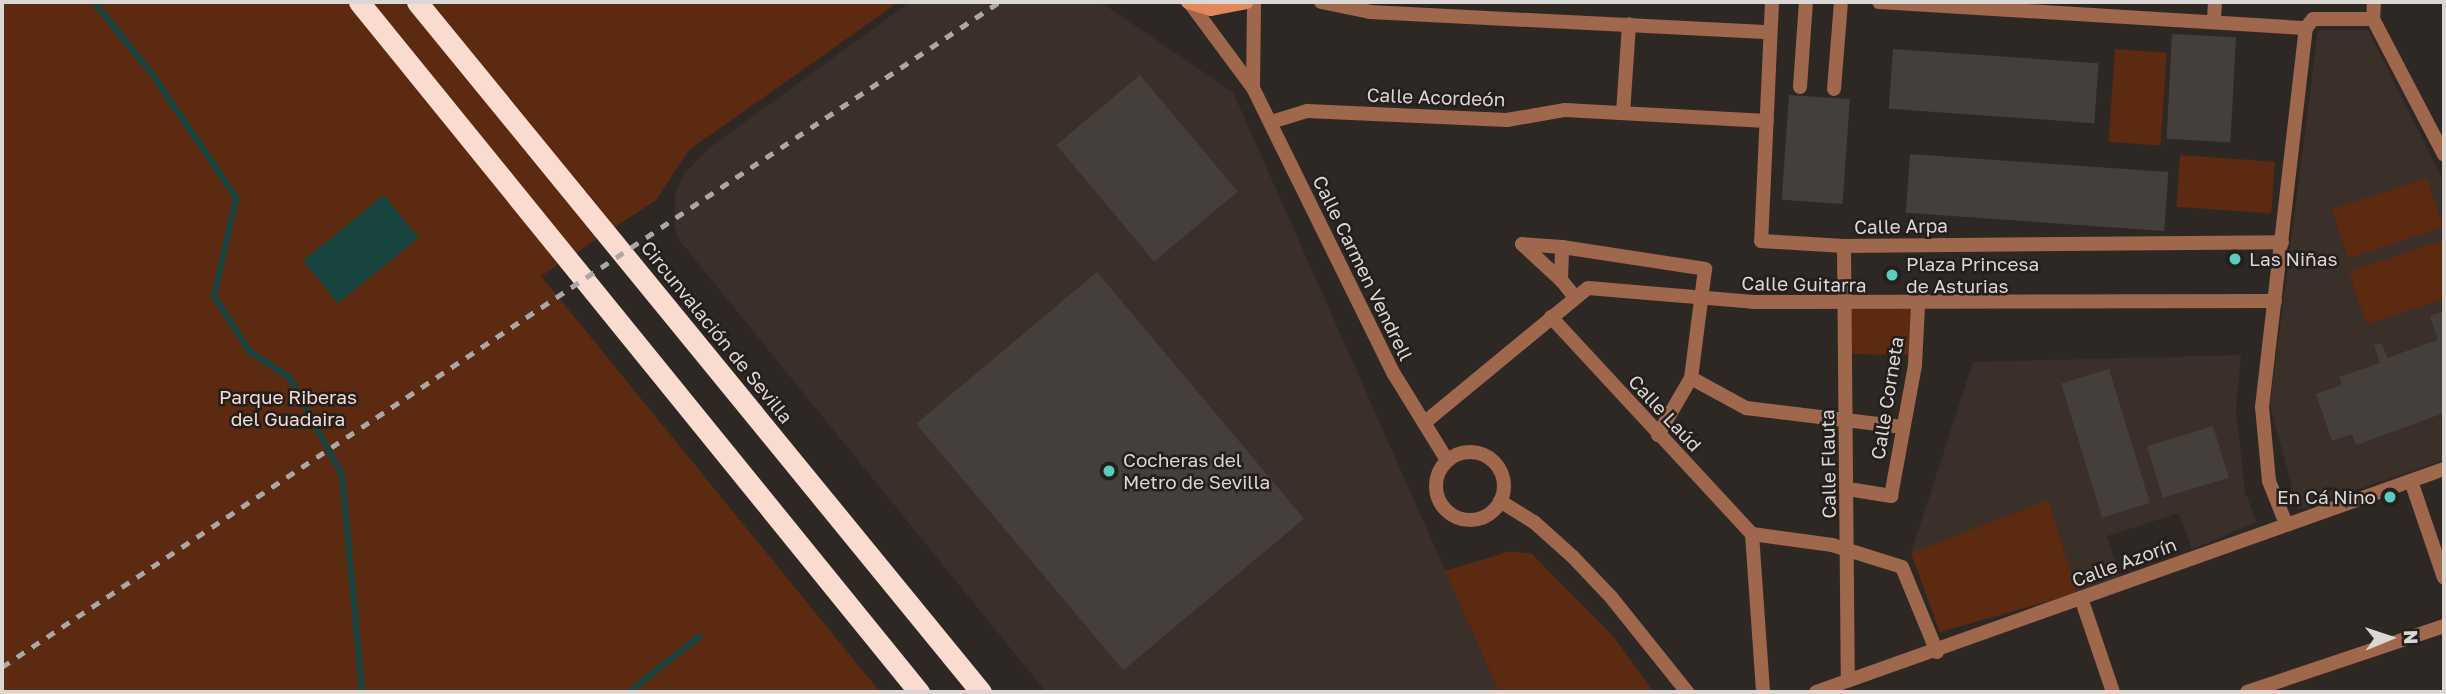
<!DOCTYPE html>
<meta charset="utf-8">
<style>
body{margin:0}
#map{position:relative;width:2446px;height:694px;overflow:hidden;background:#2e2825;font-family:"Golos Text",sans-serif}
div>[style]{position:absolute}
.built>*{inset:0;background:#3b2f2a}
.green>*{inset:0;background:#5b2a10;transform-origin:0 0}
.water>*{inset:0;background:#17443e;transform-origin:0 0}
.stream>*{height:6px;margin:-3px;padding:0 3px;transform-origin:3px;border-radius:3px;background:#17443e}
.building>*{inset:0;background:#453f3c;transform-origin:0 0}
.street>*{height:14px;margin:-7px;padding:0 7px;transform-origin:7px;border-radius:7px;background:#9f674c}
.street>.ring{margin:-7px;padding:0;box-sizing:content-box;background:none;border:14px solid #9f674c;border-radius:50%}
.secondary>*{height:14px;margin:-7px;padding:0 7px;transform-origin:7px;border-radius:7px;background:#e2885b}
.highway>*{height:21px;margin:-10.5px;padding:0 10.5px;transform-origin:10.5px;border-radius:10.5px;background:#f9dccf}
.rail>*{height:5px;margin-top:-2.5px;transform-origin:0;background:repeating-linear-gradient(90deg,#aca7a5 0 9px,transparent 0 18px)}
.dots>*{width:19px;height:19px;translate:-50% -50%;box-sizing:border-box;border:4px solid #241e1c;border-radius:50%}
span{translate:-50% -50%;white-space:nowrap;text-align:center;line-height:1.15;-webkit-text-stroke:5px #241e1c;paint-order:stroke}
.street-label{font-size:19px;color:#dbd7d5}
.poi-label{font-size:19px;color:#dbd7d5}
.left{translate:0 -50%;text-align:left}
.right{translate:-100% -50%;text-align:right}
.park-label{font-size:19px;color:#f4dcd1}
.frame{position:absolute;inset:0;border:4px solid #dbd7d5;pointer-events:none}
.north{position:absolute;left:2355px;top:603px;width:70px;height:70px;-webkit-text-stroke:5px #241e1c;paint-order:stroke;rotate:88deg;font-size:19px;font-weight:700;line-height:28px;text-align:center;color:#dbd7d5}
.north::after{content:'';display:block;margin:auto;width:24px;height:32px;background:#dbd7d5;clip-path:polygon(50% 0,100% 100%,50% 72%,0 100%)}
</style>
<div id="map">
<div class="built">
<div style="clip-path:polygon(910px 2px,1100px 2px,1233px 92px,1499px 692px,1046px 692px,680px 241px,674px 226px,675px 194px,684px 174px,708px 149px)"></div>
<div style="clip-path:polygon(2318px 30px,2368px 30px,2444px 182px,2444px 460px,2298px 510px,2270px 405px)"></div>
<div style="clip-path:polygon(2241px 355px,2236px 410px,2245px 492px,2257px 522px,2192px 549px,2179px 513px,2107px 536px,2121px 580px,1940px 632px,1911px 553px,1973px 362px)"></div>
</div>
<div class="green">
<div style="clip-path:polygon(2px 2px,899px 2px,689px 150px,656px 200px,541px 276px,880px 692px,2px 692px)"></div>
<div style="left:2115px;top:49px;width:52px;height:93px;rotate:4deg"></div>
<div style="left:2180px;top:155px;width:95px;height:52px;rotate:4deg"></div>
<div style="left:2427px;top:178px;width:52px;height:100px;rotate:72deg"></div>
<div style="clip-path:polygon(2444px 240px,2444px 299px,2366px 324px,2349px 271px)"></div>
<div style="left:1845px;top:304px;width:73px;height:50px;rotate:1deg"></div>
<div style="clip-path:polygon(2048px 500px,2077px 593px,1940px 632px,1911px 553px)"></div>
<div style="clip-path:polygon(1511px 551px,1532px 554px,1613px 636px,1654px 692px,1499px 692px,1445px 571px)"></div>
</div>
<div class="water">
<div style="left:384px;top:195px;width:55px;height:104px;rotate:51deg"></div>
</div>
<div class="stream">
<div style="left:94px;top:2px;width:92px;rotate:51.1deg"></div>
<div style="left:152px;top:74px;width:149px;rotate:55.7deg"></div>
<div style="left:236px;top:197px;width:101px;rotate:102.5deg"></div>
<div style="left:214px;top:296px;width:67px;rotate:57.3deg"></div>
<div style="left:250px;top:352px;width:46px;rotate:32.7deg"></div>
<div style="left:289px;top:377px;width:111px;rotate:61.6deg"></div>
<div style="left:342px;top:475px;width:218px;rotate:84.7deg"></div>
<div style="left:629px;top:692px;width:90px;rotate:-38.3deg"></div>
</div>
<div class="building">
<div style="left:2172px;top:34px;width:64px;height:105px;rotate:3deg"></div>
<div style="left:1893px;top:49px;width:206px;height:60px;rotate:4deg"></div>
<div style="left:1140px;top:75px;width:152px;height:109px;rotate:50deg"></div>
<div style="left:1789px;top:95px;width:61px;height:105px;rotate:4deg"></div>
<div style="left:1910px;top:154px;width:259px;height:59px;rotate:4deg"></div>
<div style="left:1097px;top:272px;width:322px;height:236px;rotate:50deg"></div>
<div style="clip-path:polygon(2444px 311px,2444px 413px,2356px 445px,2352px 434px,2332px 441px,2316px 394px,2342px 385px,2339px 377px,2380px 363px,2374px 345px,2382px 343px,2387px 358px,2438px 340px,2430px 316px)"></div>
<div style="left:2109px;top:369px;width:140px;height:50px;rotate:73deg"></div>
<div style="left:2213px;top:426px;width:54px;height:69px;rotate:73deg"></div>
</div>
<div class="street">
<div style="left:1321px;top:2px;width:50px;rotate:11.5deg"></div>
<div style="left:1370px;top:12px;width:400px;rotate:2.9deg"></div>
<div style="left:1772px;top:2px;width:239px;rotate:92.6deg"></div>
<div style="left:1761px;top:241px;width:83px;rotate:3.4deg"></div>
<div style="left:1844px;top:246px;width:438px;rotate:-0.5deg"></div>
<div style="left:1879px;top:2px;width:428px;rotate:3.5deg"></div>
<div style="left:2306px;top:28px;width:11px;rotate:-52deg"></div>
<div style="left:2313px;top:19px;width:60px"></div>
<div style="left:2374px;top:2px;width:17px;rotate:93deg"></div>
<div style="left:2373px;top:19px;width:153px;rotate:62.4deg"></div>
<div style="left:1190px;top:3px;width:106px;rotate:53.5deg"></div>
<div style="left:1253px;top:88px;width:319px;rotate:63.8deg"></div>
<div style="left:1394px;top:374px;width:101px;rotate:58.4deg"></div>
<div style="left:2214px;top:20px;width:18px;rotate:-87deg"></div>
<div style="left:1800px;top:87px;width:85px;rotate:-86deg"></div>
<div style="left:1253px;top:88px;width:86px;rotate:-89.3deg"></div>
<div style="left:1834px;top:89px;width:87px;rotate:-85.4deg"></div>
<div style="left:1623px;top:113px;width:89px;rotate:-86.1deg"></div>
<div style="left:1271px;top:122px;width:38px;rotate:-17deg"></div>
<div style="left:1307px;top:111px;width:200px;rotate:2.6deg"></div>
<div style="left:1507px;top:120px;width:59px;rotate:-9.8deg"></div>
<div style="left:1565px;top:110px;width:202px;rotate:3.1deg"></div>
<div style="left:1844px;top:246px;width:434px;rotate:89.5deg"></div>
<div style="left:1561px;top:280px;width:53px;rotate:-137.3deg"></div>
<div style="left:1522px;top:244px;width:40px;rotate:4.3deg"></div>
<div style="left:1574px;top:296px;width:21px;rotate:-129deg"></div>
<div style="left:1561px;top:280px;width:33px;rotate:-88deg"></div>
<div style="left:1562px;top:247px;width:145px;rotate:8.7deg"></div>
<div style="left:1705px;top:269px;width:110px;rotate:97.3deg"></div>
<div style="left:1691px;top:378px;width:66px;rotate:120.1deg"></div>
<div style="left:1551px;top:317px;width:296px;rotate:47.2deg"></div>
<div style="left:1752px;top:534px;width:158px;rotate:86deg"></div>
<div style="left:1691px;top:378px;width:63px;rotate:28.6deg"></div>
<div style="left:1746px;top:408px;width:158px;rotate:6.9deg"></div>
<div style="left:1424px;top:423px;width:212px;rotate:-39.5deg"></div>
<div style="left:1588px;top:288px;width:166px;rotate:4.8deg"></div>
<div style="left:1753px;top:302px;width:522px;rotate:-0.11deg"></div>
<div class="ring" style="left:1436px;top:452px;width:54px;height:54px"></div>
<div style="left:2411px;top:481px;width:102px;rotate:71.2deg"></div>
<div style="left:1848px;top:489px;width:44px;rotate:9.2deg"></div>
<div style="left:1891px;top:496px;width:133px;rotate:-79.6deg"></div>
<div style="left:1915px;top:365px;width:60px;rotate:-87.1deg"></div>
<div style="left:1500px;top:501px;width:40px;rotate:32deg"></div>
<div style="left:1534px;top:522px;width:52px;rotate:41.9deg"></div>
<div style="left:1573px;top:557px;width:55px;rotate:46.5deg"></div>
<div style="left:1611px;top:597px;width:122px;rotate:51.3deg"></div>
<div style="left:2286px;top:524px;width:46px;rotate:-111.6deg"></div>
<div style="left:2269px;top:481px;width:74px;rotate:-95.4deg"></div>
<div style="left:2262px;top:407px;width:382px;rotate:-83.4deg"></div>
<div style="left:1752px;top:534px;width:81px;rotate:7.8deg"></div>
<div style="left:1832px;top:545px;width:73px;rotate:17.4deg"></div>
<div style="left:1902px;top:567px;width:92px;rotate:67.6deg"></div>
<div style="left:2081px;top:598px;width:99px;rotate:71.2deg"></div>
<div style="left:1816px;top:692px;width:666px;rotate:-19.55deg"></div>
<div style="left:2247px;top:692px;width:208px;rotate:-18.5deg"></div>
</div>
<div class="secondary">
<div style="left:1188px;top:2px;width:24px;rotate:17deg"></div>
<div style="left:1211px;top:9px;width:36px;rotate:-11deg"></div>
</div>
<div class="highway">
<div style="left:359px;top:2px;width:889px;rotate:50.94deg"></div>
<div style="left:417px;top:2px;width:891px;rotate:50.74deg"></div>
</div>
<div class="rail">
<div style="left:2px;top:667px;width:1198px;rotate:-33.7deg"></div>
</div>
<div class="dots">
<div style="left:2235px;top:259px;background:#59cebf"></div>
<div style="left:1892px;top:275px;background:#59cebf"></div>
<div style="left:1109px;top:471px;background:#59cebf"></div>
<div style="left:2390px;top:497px;background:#59cebf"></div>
</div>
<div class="street-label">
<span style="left:1436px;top:97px;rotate:2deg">Calle Acordeón</span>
<span style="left:1901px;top:226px;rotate:-1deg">Calle Arpa</span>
<span style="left:1363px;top:268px;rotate:64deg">Calle Carmen Vendrell</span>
<span style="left:1804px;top:284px;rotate:1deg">Calle Guitarra</span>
<span style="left:717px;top:332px;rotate:51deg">Circunvalación de Sevilla</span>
<span style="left:1887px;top:398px;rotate:-81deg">Calle Corneta</span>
<span style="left:1665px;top:413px;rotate:47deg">Calle Laúd</span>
<span style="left:1828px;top:464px;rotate:-91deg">Calle Flauta</span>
<span style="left:2124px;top:562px;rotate:-20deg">Calle Azorín</span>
</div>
<div class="poi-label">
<span class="left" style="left:2249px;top:259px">Las Niñas</span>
<span class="left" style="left:1906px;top:275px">Plaza Princesa<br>de Asturias</span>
<span class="left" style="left:1123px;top:471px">Cocheras del<br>Metro de Sevilla</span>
<span class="right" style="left:2376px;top:497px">En Cá Nino</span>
</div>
<div class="park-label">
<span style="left:288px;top:408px">Parque Riberas<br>del Guadaira</span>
</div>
<div class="frame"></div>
<div class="north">N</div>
</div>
